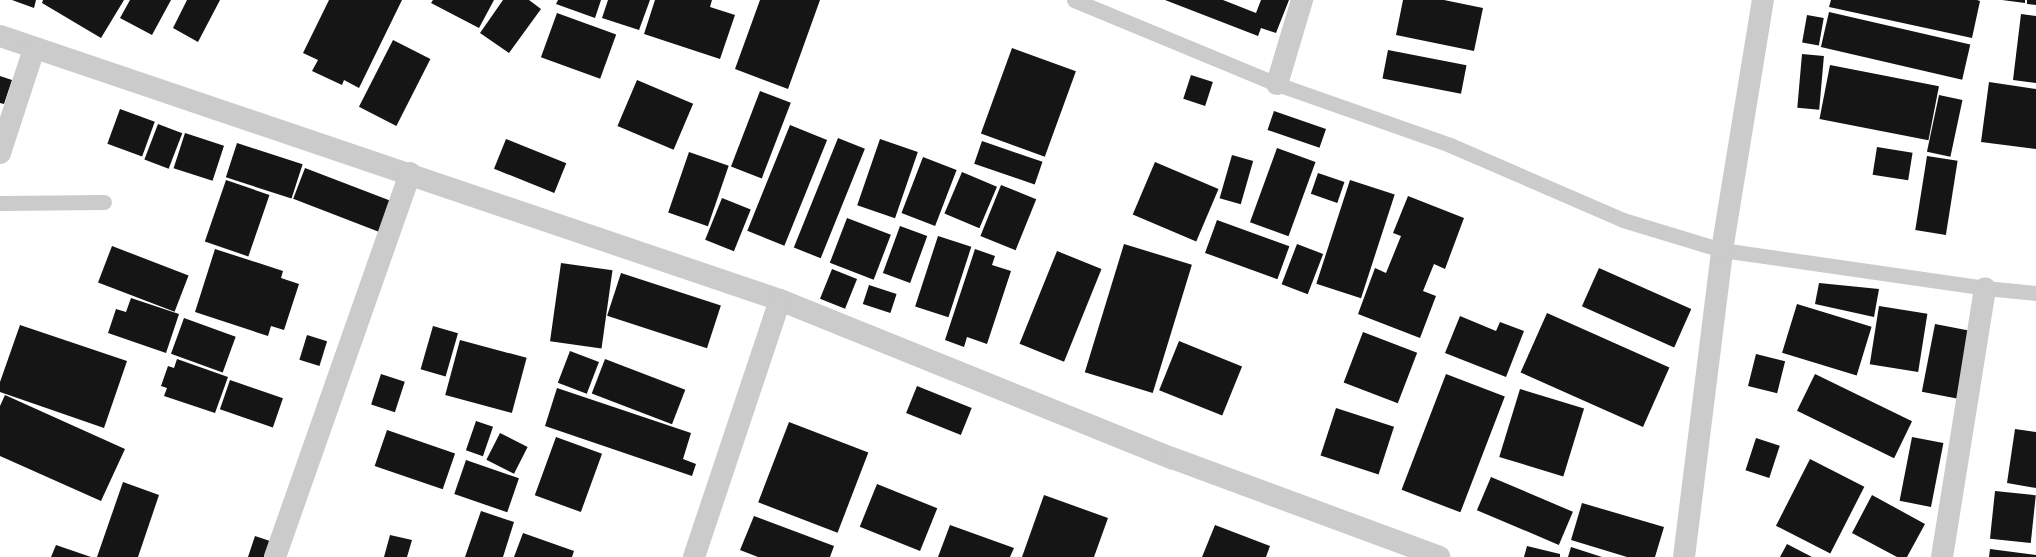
<!DOCTYPE html>
<style>
body{margin:0}
#map{position:relative;width:2036px;height:557px;overflow:hidden;background:#fff;font-family:Roboto,sans-serif}
div>[style]{position:absolute}
.building>*{inset:0;background:#151515;transform-origin:0 0}
.service>*{height:15px;margin:-7.5px;padding:0 7.5px;transform-origin:7.5px;border-radius:7.5px;background:#cbcbcb}
.minor>*{height:22px;margin:-11px;padding:0 11px;transform-origin:11px;border-radius:11px;background:#cbcbcb}
span{translate:-50% -50%;white-space:nowrap;text-align:center;line-height:1.15;-webkit-text-stroke:4px #fff;paint-order:stroke}
</style>
<div id="map">
<div class="building">
<div style="clip-path:polygon(12px 0,36px 0,34px 8px)"></div>
<div style="clip-path:polygon(43px 0,124px 0,101px 38px,42px 3px)"></div>
<div style="clip-path:polygon(130px 0,171px 0,152px 35px,120px 18px)"></div>
<div style="clip-path:polygon(187px 0,220px 0,198px 42px,173px 28px)"></div>
<div style="clip-path:polygon(329px 0,402px 0,359px 88px,344px 80px,342px 85px,312px 71px,318px 60px,303px 53px)"></div>
<div style="clip-path:polygon(433px 0,494px 0,479px 28px,431px 3px)"></div>
<div style="clip-path:polygon(503px 0,529px 0,541px 9px,509px 53px,480px 33px)"></div>
<div style="clip-path:polygon(558px 0,601px 0,595px 18px,556px 4px)"></div>
<div style="clip-path:polygon(608px 0,650px 0,639px 30px,602px 18px)"></div>
<div style="clip-path:polygon(655px 0,712px 0,710px 7px,735px 15px,720px 59px,644px 34px)"></div>
<div style="clip-path:polygon(760px 0,820px 0,788px 89px,735px 69px)"></div>
<div style="clip-path:polygon(1165px 0,1223px 0,1256px 13px,1261px 0,1289px 0,1276px 33px,1261px 28px,1258px 36px)"></div>
<div style="clip-path:polygon(1403px 0,1444px 0,1483px 8px,1474px 51px,1396px 35px)"></div>
<div style="clip-path:polygon(1831px 0,1977px 0,1980px 1px,1972px 38px,1829px 7px)"></div>
<div style="clip-path:polygon(2002px 0,2025px 0,2025px 3px)"></div>
<div style="clip-path:polygon(2027px 0,2036px 0,2036px 5px,2027px 4px)"></div>
<div style="left:1829px;top:12px;width:145px;height:36px;rotate:13deg"></div>
<div style="left:557px;top:13px;width:63px;height:47px;rotate:20deg"></div>
<div style="clip-path:polygon(2021px 14px,2036px 16px,2036px 83px,2013px 80px)"></div>
<div style="left:1807px;top:15px;width:17px;height:28px;rotate:10deg"></div>
<div style="left:393px;top:40px;width:42px;height:75px;rotate:27deg"></div>
<div style="left:1012px;top:48px;width:68px;height:91px;rotate:20deg"></div>
<div style="left:1388px;top:50px;width:80px;height:29px;rotate:11deg"></div>
<div style="left:1802px;top:54px;width:22px;height:54px;rotate:5deg"></div>
<div style="left:1830px;top:65px;width:111px;height:55px;rotate:11deg"></div>
<div style="left:1191px;top:75px;width:23px;height:25px;rotate:18deg"></div>
<div style="clip-path:polygon(0 76px,12px 80px,4px 104px,0 103px)"></div>
<div style="left:637px;top:80px;width:61px;height:50px;rotate:23deg"></div>
<div style="clip-path:polygon(1989px 82px,2036px 89px,2036px 149px,1981px 142px)"></div>
<div style="left:760px;top:91px;width:33px;height:81px;rotate:21deg"></div>
<div style="left:1939px;top:95px;width:24px;height:58px;rotate:12deg"></div>
<div style="left:120px;top:109px;width:37px;height:37px;rotate:20deg"></div>
<div style="left:1274px;top:111px;width:55px;height:20px;rotate:19deg"></div>
<div style="left:158px;top:124px;width:26px;height:38px;rotate:21deg"></div>
<div style="left:790px;top:125px;width:40px;height:114px;rotate:22deg"></div>
<div style="left:185px;top:133px;width:41px;height:37px;rotate:18deg"></div>
<div style="left:838px;top:138px;width:29px;height:118px;rotate:22deg"></div>
<div style="left:506px;top:139px;width:65px;height:32px;rotate:22deg"></div>
<div style="left:880px;top:139px;width:40px;height:70px;rotate:19deg"></div>
<div style="left:982px;top:141px;width:64px;height:24px;rotate:19deg"></div>
<div style="left:237px;top:143px;width:69px;height:36px;rotate:18deg"></div>
<div style="left:1877px;top:147px;width:36px;height:28px;rotate:9deg"></div>
<div style="left:1277px;top:148px;width:41px;height:79px;rotate:20deg"></div>
<div style="left:689px;top:152px;width:42px;height:64px;rotate:19deg"></div>
<div style="left:1232px;top:155px;width:22px;height:45px;rotate:16deg"></div>
<div style="left:1927px;top:156px;width:31px;height:75px;rotate:9deg"></div>
<div style="left:923px;top:157px;width:36px;height:60px;rotate:21deg"></div>
<div style="left:1155px;top:162px;width:69px;height:57px;rotate:23deg"></div>
<div style="left:305px;top:168px;width:93px;height:33px;rotate:21deg"></div>
<div style="left:962px;top:172px;width:38px;height:45px;rotate:23deg"></div>
<div style="left:1318px;top:173px;width:28px;height:22px;rotate:19deg"></div>
<div style="left:226px;top:180px;width:46px;height:65px;rotate:19deg"></div>
<div style="left:1350px;top:180px;width:47px;height:109px;rotate:18deg"></div>
<div style="left:1001px;top:185px;width:38px;height:55px;rotate:22deg"></div>
<div style="clip-path:polygon(1408px 196px,1464px 218px,1445px 269px,1434px 264px,1423px 291px,1436px 296px,1420px 338px,1358px 314px,1375px 268px,1386px 273px,1401px 236px,1393px 233px)"></div>
<div style="left:722px;top:198px;width:31px;height:45px;rotate:22deg"></div>
<div style="left:847px;top:218px;width:47px;height:48px;rotate:21deg"></div>
<div style="left:1217px;top:220px;width:77px;height:35px;rotate:20deg"></div>
<div style="left:900px;top:226px;width:29px;height:50px;rotate:20deg"></div>
<div style="left:938px;top:236px;width:35px;height:74px;rotate:18deg"></div>
<div style="left:1124px;top:244px;width:71px;height:134px;rotate:17deg"></div>
<div style="left:1297px;top:244px;width:28px;height:43px;rotate:21deg"></div>
<div style="left:112px;top:246px;width:82px;height:39px;rotate:21deg"></div>
<div style="clip-path:polygon(215px 249px,283px 271px,281px 278px,299px 284px,284px 330px,271px 326px,268px 336px,195px 312px)"></div>
<div style="clip-path:polygon(975px 249px,995px 256px,992px 265px,1011px 271px,987px 344px,967px 337px,964px 347px,945px 340px)"></div>
<div style="left:1057px;top:251px;width:48px;height:100px;rotate:22deg"></div>
<div style="left:561px;top:263px;width:52px;height:79px;rotate:8deg"></div>
<div style="left:1599px;top:268px;width:101px;height:42px;rotate:24deg"></div>
<div style="left:832px;top:269px;width:27px;height:32px;rotate:22deg"></div>
<div style="left:621px;top:273px;width:105px;height:45px;rotate:18deg"></div>
<div style="clip-path:polygon(1819px 283px,1879px 289px,1874px 317px,1815px 304px)"></div>
<div style="left:869px;top:285px;width:29px;height:20px;rotate:18deg"></div>
<div style="clip-path:polygon(131px 298px,179px 314px,166px 353px,108px 333px,116px 309px,126px 312px)"></div>
<div style="left:1797px;top:304px;width:78px;height:51px;rotate:17deg"></div>
<div style="left:1879px;top:306px;width:49px;height:59px;rotate:9deg"></div>
<div style="left:1547px;top:313px;width:134px;height:65px;rotate:24deg"></div>
<div style="clip-path:polygon(1460px 316px,1496px 331px,1500px 322px,1524px 331px,1506px 377px,1445px 353px)"></div>
<div style="left:184px;top:318px;width:55px;height:38px;rotate:20deg"></div>
<div style="left:1935px;top:324px;width:37px;height:69px;rotate:11deg"></div>
<div style="clip-path:polygon(20px 325px,127px 361px,104px 428px,0 392px,0 382px)"></div>
<div style="left:433px;top:326px;width:26px;height:45px;rotate:16deg"></div>
<div style="left:1363px;top:332px;width:58px;height:54px;rotate:21deg"></div>
<div style="left:307px;top:335px;width:21px;height:26px;rotate:17deg"></div>
<div style="left:460px;top:340px;width:69px;height:57px;rotate:15deg"></div>
<div style="left:1179px;top:341px;width:68px;height:53px;rotate:22deg"></div>
<div style="left:570px;top:351px;width:31px;height:34px;rotate:21deg"></div>
<div style="left:1756px;top:354px;width:30px;height:33px;rotate:14deg"></div>
<div style="clip-path:polygon(177px 359px,228px 377px,215px 413px,164px 396px,167px 388px,161px 386px,168px 366px,174px 368px)"></div>
<div style="left:605px;top:359px;width:86px;height:37px;rotate:21deg"></div>
<div style="left:381px;top:374px;width:25px;height:32px;rotate:18deg"></div>
<div style="left:1446px;top:374px;width:63px;height:124px;rotate:21deg"></div>
<div style="left:1815px;top:374px;width:108px;height:41px;rotate:26deg"></div>
<div style="left:230px;top:380px;width:56px;height:31px;rotate:19deg"></div>
<div style="left:917px;top:386px;width:59px;height:29px;rotate:22deg"></div>
<div style="clip-path:polygon(557px 388px,691px 433px,683px 459px,696px 464px,692px 476px,545px 426px)"></div>
<div style="left:1520px;top:389px;width:67px;height:71px;rotate:17deg"></div>
<div style="clip-path:polygon(5px 395px,125px 449px,101px 501px,0 456px,0 406px)"></div>
<div style="left:1336px;top:408px;width:61px;height:50px;rotate:18deg"></div>
<div style="left:476px;top:421px;width:18px;height:31px;rotate:19deg"></div>
<div style="left:789px;top:422px;width:85px;height:86px;rotate:21deg"></div>
<div style="clip-path:polygon(2015px 429px,2036px 432px,2036px 488px,2007px 483px)"></div>
<div style="left:387px;top:430px;width:72px;height:38px;rotate:19deg"></div>
<div style="left:500px;top:433px;width:31px;height:30px;rotate:27deg"></div>
<div style="left:556px;top:437px;width:49px;height:62px;rotate:20deg"></div>
<div style="left:1912px;top:437px;width:32px;height:65px;rotate:11deg"></div>
<div style="left:1756px;top:438px;width:25px;height:34px;rotate:18deg"></div>
<div style="left:1810px;top:459px;width:61px;height:75px;rotate:27deg"></div>
<div style="left:466px;top:460px;width:56px;height:36px;rotate:19deg"></div>
<div style="left:1491px;top:477px;width:89px;height:36px;rotate:23deg"></div>
<div style="clip-path:polygon(123px 482px,159px 495px,138px 557px,97px 557px)"></div>
<div style="left:877px;top:484px;width:65px;height:46px;rotate:22deg"></div>
<div style="left:1995px;top:491px;width:41px;height:48px;rotate:6deg"></div>
<div style="clip-path:polygon(1044px 495px,1108px 518px,1094px 557px,1022px 557px)"></div>
<div style="clip-path:polygon(1872px 495px,1925px 524px,1907px 557px,1897px 557px,1852px 533px)"></div>
<div style="clip-path:polygon(1582px 503px,1664px 527px,1655px 557px,1627px 557px,1571px 540px)"></div>
<div style="clip-path:polygon(481px 511px,514px 522px,503px 557px,465px 557px)"></div>
<div style="clip-path:polygon(754px 516px,834px 546px,830px 557px,758px 557px,740px 550px)"></div>
<div style="clip-path:polygon(950px 525px,1014px 548px,1010px 557px,938px 557px)"></div>
<div style="clip-path:polygon(1215px 525px,1270px 546px,1266px 557px,1202px 557px)"></div>
<div style="clip-path:polygon(523px 533px,574px 551px,572px 557px,514px 557px)"></div>
<div style="clip-path:polygon(390px 535px,412px 540px,407px 557px,384px 557px)"></div>
<div style="clip-path:polygon(255px 536px,270px 541px,264px 557px,248px 557px)"></div>
<div style="clip-path:polygon(1787px 544px,1812px 557px,1780px 557px)"></div>
<div style="clip-path:polygon(56px 545px,91px 557px,51px 557px)"></div>
<div style="clip-path:polygon(1527px 546px,1560px 554px,1560px 557px,1524px 557px)"></div>
<div style="clip-path:polygon(1571px 547px,1602px 557px,1568px 557px)"></div>
<div style="clip-path:polygon(1990px 549px,2036px 555px,2036px 557px,1989px 557px)"></div>
</div>
<div class="service">
<div style="left:1074px;top:0;width:220px;rotate:22.5deg"></div>
<div style="left:1277px;top:84px;width:183px;rotate:19.4deg"></div>
<div style="left:1450px;top:145px;width:189px;rotate:23.4deg"></div>
<div style="left:1623px;top:220px;width:103px;rotate:16.9deg"></div>
<div style="left:1722px;top:250px;width:266px;rotate:8.2deg"></div>
<div style="left:1985px;top:288px;width:51px;rotate:5.6deg"></div>
<div style="left:0;top:203px;width:104px;rotate:-0.6deg"></div>
</div>
<div class="minor">
<div style="left:0;top:36px;width:823px;rotate:18.7deg"></div>
<div style="left:780px;top:300px;width:423px;rotate:22deg"></div>
<div style="left:1172px;top:458px;width:285px;rotate:20.3deg"></div>
<div style="left:1277px;top:84px;width:88px;rotate:-73.4deg"></div>
<div style="left:0;top:153px;width:109px;rotate:-71.9deg"></div>
<div style="left:275px;top:557px;width:407px;rotate:-70.6deg"></div>
<div style="left:694px;top:557px;width:271px;rotate:-71.5deg"></div>
<div style="left:1684px;top:557px;width:309px;rotate:-82.9deg"></div>
<div style="left:1722px;top:250px;width:253px;rotate:-80.7deg"></div>
<div style="left:1942px;top:557px;width:272px;rotate:-80.9deg"></div>
</div>
</div>
